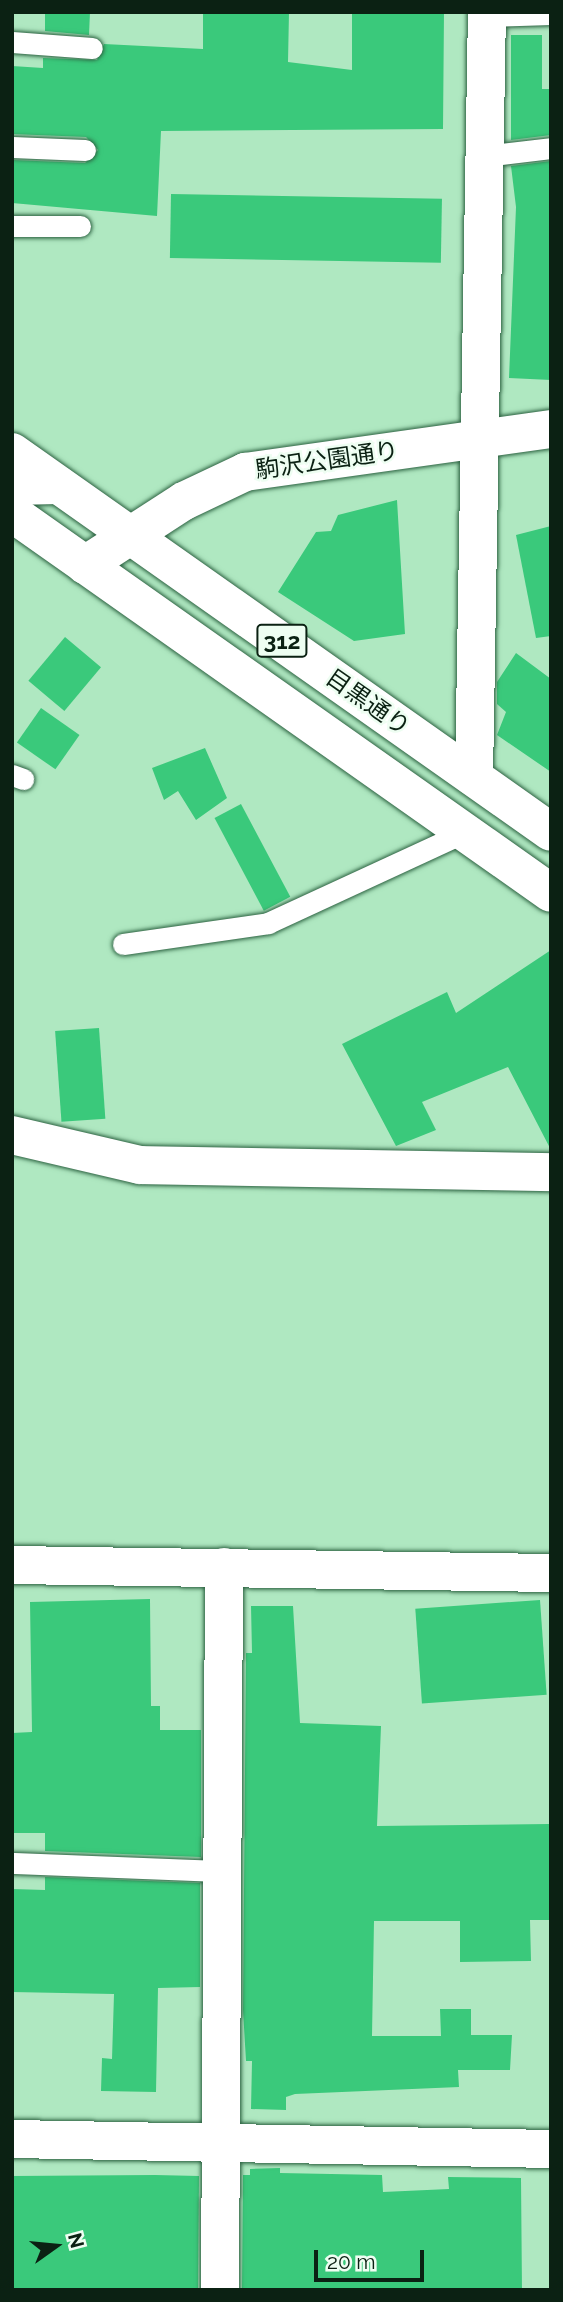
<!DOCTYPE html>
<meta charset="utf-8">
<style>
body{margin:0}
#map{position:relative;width:563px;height:2302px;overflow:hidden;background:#afe8c1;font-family:Raleway,"Noto Sans JP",sans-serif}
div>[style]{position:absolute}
.building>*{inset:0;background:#3ac97b;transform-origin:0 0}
.roads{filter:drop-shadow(0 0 2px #2c6241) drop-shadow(0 0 2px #2c6241)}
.service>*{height:21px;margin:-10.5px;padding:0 10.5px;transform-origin:10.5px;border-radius:10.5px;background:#fff}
.minor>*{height:38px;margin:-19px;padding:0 19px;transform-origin:19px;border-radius:19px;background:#fff}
.tertiary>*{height:38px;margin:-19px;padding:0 19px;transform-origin:19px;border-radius:19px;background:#fff}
.primary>*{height:38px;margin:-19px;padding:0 19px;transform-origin:19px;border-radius:19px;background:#fff}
span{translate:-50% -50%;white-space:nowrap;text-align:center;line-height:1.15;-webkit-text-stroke:5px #eefef2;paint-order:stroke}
.shield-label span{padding:2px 5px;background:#eefef2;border:2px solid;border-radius:5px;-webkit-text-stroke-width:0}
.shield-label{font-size:23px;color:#0b2113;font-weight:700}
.street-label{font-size:24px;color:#0b2113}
.frame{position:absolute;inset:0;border:14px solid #0b2113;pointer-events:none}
.north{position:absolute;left:21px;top:2211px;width:70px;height:70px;-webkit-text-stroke:5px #eefef2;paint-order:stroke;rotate:75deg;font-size:19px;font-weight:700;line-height:28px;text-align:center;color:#0b2113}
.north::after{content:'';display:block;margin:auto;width:24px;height:32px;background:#0b2113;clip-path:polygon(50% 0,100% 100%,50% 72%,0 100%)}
.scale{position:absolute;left:314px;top:2250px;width:110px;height:32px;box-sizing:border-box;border:4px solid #0b2113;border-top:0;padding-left:9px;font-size:21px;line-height:24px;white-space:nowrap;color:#0b2113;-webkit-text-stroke:5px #eefef2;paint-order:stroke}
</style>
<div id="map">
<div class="building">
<div style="clip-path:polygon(45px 12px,90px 12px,89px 35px,45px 31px)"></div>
<div style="clip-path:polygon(203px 12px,289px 12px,288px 62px,352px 70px,352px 12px,444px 12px,443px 129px,161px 131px,157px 216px,12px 203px,12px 160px,85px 163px,98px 150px,86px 137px,12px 134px,12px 66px,43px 68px,43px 58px,97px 60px,104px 44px,203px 49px)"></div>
<div style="clip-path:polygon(511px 35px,542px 35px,542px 89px,551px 89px,551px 135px,511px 140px)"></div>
<div style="clip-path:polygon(551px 161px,551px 380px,509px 378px,516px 207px,511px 166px)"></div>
<div style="left:171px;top:194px;width:271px;height:64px;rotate:1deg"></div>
<div style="clip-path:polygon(397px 500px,405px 634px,354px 641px,278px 592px,316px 532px,331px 531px,338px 515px)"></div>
<div style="clip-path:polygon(551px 526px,551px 636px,536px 638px,516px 535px)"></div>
<div style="left:65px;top:637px;width:47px;height:57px;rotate:40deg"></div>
<div style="clip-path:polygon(516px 653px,551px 679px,551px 772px,497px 735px,506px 712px,497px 704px,497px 682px)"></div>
<div style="left:41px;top:708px;width:47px;height:42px;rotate:35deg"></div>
<div style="clip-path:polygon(205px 748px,227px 798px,196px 820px,178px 791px,164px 800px,152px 768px)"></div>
<div style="left:241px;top:804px;width:105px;height:30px;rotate:62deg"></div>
<div style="clip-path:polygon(551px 950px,551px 1150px,508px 1067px,422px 1102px,436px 1130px,396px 1146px,342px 1044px,447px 992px,456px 1013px)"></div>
<div style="left:99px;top:1028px;width:91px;height:44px;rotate:86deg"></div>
<div style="clip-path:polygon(150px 1599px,151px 1706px,160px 1706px,160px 1730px,201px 1730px,201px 1857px,45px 1851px,45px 1833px,12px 1833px,12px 1733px,32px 1732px,30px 1602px)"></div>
<div style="left:540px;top:1600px;width:95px;height:125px;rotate:86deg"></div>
<div style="clip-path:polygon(251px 1606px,293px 1606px,300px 1723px,381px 1726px,377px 1826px,549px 1824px,549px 1920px,530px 1920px,531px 1961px,460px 1962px,460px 1921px,374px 1921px,372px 2036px,441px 2036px,440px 2009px,471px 2009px,471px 2035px,512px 2035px,510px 2070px,458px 2070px,459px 2087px,295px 2094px,286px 2097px,286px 2110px,251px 2109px,252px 2061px,246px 2061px,243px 2010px,246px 1653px,252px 1653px)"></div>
<div style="clip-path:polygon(45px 1877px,200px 1883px,200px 1987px,158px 1988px,156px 2092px,101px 2091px,102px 2058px,112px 2059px,114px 1994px,12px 1992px,12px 1889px,45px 1890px)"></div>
<div style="clip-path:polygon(280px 2168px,280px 2173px,382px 2175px,383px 2192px,449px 2189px,448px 2177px,521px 2178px,522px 2290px,242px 2290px,243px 2175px,250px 2175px,250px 2169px)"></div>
<div style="clip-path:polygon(155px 2175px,199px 2176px,198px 2290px,12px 2290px,12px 2176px)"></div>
</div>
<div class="roads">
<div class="service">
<div style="left:487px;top:16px;width:64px;rotate:-1.8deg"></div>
<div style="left:12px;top:42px;width:80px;rotate:4.3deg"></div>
<div style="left:12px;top:147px;width:73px;rotate:2.4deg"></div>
<div style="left:484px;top:156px;width:67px;rotate:-6.8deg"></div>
<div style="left:12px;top:226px;width:68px"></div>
<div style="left:12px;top:775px;width:12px;rotate:20deg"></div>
<div style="left:123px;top:944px;width:147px;rotate:-8.2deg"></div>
<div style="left:268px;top:923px;width:219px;rotate:-24.8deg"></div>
<div style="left:12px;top:1863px;width:210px;rotate:2.2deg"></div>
</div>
<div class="minor">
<div style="left:12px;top:486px;width:46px;rotate:-1.2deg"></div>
<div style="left:474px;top:777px;width:765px;rotate:-89.03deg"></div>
<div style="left:12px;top:1135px;width:131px;rotate:13.2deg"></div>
<div style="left:140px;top:1165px;width:411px;rotate:1deg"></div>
<div style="left:12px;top:2139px;width:539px;rotate:1.06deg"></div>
<div style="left:220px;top:2290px;width:723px;rotate:-89.68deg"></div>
</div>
<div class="tertiary">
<div style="left:85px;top:565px;width:118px;rotate:-32.9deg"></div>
<div style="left:184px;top:501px;width:68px;rotate:-25.4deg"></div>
<div style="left:245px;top:472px;width:309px;rotate:-8deg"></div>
<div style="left:12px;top:1565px;width:539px;rotate:0.85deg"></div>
</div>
<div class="primary">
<div style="left:12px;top:452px;width:659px;rotate:35.18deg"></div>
<div style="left:12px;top:513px;width:659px;rotate:35.18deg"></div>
</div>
</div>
<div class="shield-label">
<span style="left:282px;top:641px">312</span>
</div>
<div class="street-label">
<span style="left:327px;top:460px;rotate:-8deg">駒沢公園通り</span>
<span style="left:368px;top:702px;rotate:35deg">目黒通り</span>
</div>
<div class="frame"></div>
<div class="north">N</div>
<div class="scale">20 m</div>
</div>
